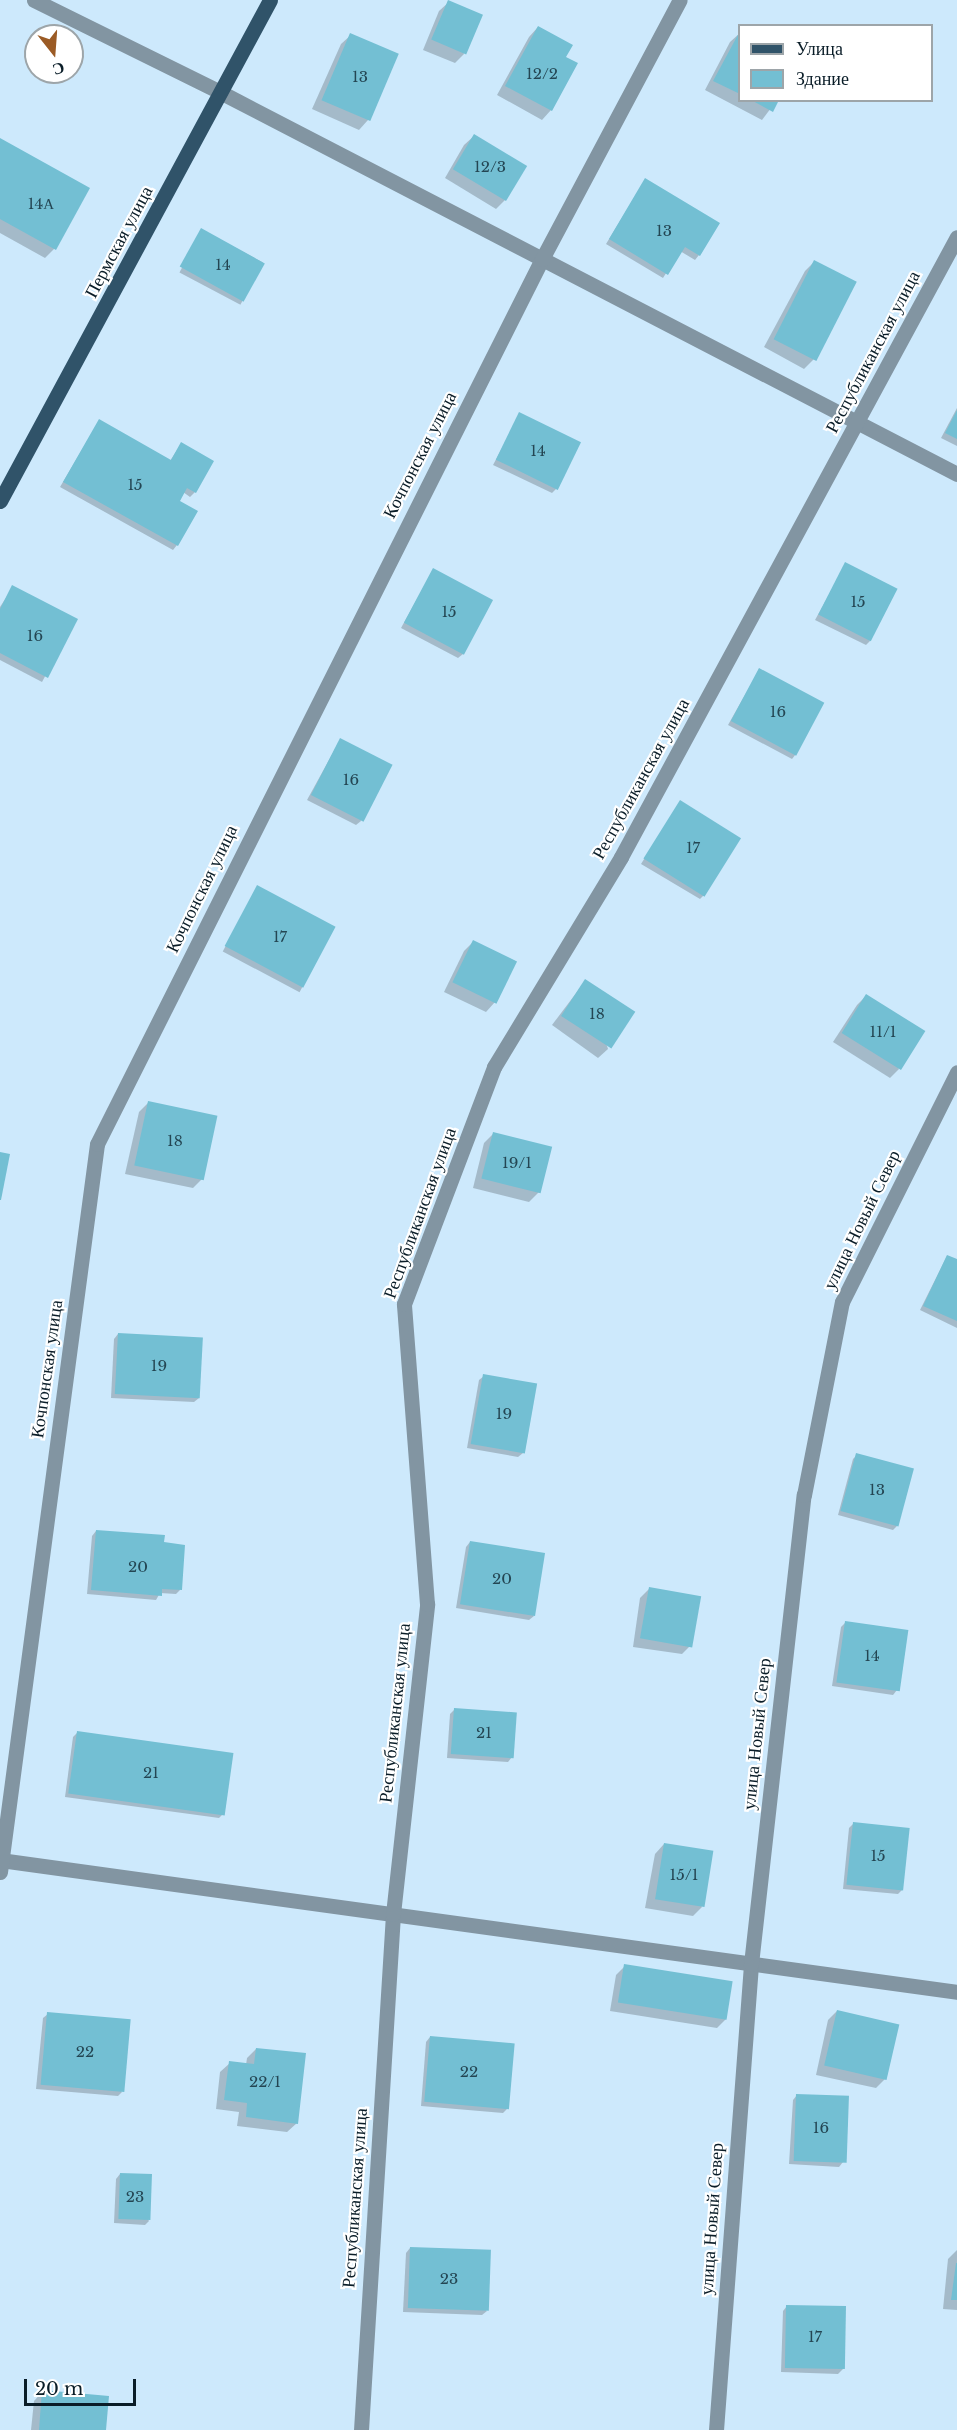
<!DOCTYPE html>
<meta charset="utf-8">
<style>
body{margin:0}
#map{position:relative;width:957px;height:2430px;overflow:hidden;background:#cde9fc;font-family:"Libre Baskerville",serif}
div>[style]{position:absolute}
.shadow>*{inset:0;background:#0003;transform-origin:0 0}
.building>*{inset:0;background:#73bfd3;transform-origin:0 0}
.street>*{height:15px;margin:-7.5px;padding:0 7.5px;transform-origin:7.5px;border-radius:7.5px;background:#8295a2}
.primary>*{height:15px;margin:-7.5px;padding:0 7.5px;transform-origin:7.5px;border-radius:7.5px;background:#305369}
span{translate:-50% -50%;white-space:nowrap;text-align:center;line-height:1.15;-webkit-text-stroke:4.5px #fff;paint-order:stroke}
.number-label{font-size:15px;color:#244653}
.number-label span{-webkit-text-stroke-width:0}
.street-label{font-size:18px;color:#0a1d28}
.legend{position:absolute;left:738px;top:24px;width:195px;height:78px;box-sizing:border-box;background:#fff;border:2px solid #9da5a9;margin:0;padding:8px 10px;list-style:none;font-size:18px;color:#0a1d28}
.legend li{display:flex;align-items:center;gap:12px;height:30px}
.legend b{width:30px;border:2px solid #9da5a9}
.north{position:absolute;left:24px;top:24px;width:60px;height:60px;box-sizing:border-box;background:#fff;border:2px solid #9da5a9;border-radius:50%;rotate:163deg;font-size:16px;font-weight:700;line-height:24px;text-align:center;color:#0a1d28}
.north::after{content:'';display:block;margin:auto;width:21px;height:27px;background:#9b5b25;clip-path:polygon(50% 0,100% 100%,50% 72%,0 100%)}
.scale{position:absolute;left:24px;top:2379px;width:112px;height:27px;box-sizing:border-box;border:3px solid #0a1d28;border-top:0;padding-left:8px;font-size:18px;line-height:21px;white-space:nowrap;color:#0a1d28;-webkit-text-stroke:4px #fff;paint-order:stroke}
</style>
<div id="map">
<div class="shadow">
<div style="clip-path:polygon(449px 2px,464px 54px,455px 63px,423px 50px,439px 11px)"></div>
<div style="clip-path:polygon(538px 27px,564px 58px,576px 64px,551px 110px,542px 120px,497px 95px,529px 37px)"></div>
<div style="clip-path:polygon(740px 33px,740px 100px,777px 100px,762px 120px,705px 90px,730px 42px)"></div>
<div style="clip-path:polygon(351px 35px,368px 120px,359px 130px,312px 109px,341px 44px)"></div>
<div style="clip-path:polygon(474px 136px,525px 166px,506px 199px,496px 209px,445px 178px,464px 145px)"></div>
<div style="clip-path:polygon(0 139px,88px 189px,54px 249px,45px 258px,0 233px)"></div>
<div style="clip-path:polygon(645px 180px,699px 255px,695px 260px,680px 251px,663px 278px,606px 244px)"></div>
<div style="left:202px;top:230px;width:69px;height:48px;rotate:28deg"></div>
<div style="clip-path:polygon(814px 262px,855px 283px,814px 359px,804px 369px,764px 347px,805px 271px)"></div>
<div style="clip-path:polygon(957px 408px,957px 446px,941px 438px)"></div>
<div style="clip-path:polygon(520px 414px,556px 489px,552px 493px,493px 465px)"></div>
<div style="clip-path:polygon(99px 421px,170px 461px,181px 444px,212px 461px,195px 492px,190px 497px,183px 492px,178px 502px,177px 545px,173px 550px,60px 487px)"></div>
<div style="clip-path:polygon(846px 564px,870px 641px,866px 645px,815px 620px)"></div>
<div style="clip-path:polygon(433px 570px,463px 654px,458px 658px,401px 628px)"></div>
<div style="clip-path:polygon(13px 587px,76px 619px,42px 682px,0 660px,0 607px)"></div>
<div style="clip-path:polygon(759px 670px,796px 754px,792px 759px,728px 725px)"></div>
<div style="clip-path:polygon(340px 740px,361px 821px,356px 825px,307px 800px)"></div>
<div style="clip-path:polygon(680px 802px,704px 895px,700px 899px,641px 864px)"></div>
<div style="left:257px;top:887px;width:87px;height:73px;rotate:28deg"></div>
<div style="clip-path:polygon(473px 942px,515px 961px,495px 1002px,486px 1012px,444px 992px,464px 951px)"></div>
<div style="clip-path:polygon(586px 980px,608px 1049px,598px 1058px,552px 1025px)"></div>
<div style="clip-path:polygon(866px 996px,899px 1069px,890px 1078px,833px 1042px,857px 1005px)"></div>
<div style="clip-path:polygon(148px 1103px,202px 1179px,193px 1188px,125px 1174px,139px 1112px)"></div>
<div style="clip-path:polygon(494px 1133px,539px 1192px,529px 1202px,473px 1188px,484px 1143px)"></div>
<div style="clip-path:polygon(947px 1256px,957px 1261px,957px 1328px,920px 1310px)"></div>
<div style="clip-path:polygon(118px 1334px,199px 1398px,194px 1402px,111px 1398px,114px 1339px)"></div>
<div style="clip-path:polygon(484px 1376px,523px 1453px,518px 1457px,467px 1448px,479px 1380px)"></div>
<div style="clip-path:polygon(857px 1455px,897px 1526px,893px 1530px,838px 1515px,853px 1459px)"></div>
<div style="clip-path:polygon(96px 1531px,163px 1544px,180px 1590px,176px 1594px,160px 1593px,156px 1600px,87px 1594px,92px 1536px)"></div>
<div style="clip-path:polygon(470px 1542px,534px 1616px,529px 1620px,456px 1608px,466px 1547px)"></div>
<div style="clip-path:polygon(649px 1589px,691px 1645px,682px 1654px,633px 1647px,640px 1598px)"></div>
<div style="clip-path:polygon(846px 1622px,897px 1690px,893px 1695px,832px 1686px,841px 1627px)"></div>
<div style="clip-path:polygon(455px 1709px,512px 1757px,508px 1762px,447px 1758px,450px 1714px)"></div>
<div style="clip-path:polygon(77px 1733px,224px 1813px,219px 1818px,65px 1797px,73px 1737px)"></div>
<div style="clip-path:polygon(853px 1824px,903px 1889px,898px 1894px,843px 1889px,849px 1828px)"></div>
<div style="clip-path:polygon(664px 1844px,702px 1907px,693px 1916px,645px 1908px,655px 1854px)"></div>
<div style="clip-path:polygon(625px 1966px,726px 2019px,717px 2028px,610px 2011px,616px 1975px)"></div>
<div style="clip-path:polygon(837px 2011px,885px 2079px,876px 2088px,816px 2075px,828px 2020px)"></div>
<div style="clip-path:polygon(48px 2014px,122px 2092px,118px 2096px,36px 2089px,43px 2018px)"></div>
<div style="clip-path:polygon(430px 2037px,508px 2108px,503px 2113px,421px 2106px,426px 2042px)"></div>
<div style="clip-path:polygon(256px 2049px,297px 2123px,287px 2132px,237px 2126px,239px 2112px,216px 2109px,220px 2072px,230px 2063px,246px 2065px,247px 2058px)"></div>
<div style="clip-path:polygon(797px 2095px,843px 2162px,839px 2167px,789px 2164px,793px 2100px)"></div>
<div style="clip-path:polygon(120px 2174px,149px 2221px,145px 2225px,114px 2223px,116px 2179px)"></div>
<div style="clip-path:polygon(410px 2248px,487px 2311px,482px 2315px,403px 2312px,406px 2253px)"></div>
<div style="clip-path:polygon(957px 2250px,957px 2310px,943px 2309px,948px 2259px)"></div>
<div style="clip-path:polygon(787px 2306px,843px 2369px,838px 2374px,781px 2372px,783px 2311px)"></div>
<div style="clip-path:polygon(43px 2391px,104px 2430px,31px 2430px,34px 2401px)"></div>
</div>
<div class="building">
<div style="left:448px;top:0;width:38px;height:43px;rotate:23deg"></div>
<div style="clip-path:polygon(538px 26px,573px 45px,566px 57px,578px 63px,552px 111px,505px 86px)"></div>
<div style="clip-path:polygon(740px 31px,740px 94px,713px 81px)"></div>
<div style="left:350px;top:33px;width:53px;height:73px;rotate:23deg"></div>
<div style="clip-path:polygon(751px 100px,779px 100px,773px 112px)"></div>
<div style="left:474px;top:134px;width:62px;height:41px;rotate:31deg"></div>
<div style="clip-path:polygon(0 138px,90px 188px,56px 250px,0 219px)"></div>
<div style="clip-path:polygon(645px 178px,720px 223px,700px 256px,685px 247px,668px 275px,609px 239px)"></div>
<div style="left:201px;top:228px;width:73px;height:44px;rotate:29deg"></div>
<div style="left:814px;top:260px;width:48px;height:89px;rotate:27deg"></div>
<div style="clip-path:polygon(957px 410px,957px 439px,945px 433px)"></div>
<div style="left:519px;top:412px;width:69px;height:53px;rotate:26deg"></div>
<div style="clip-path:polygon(99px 419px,171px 460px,181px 442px,214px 461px,196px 493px,187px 488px,180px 501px,198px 511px,178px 546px,63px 482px)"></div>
<div style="left:845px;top:562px;width:59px;height:59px;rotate:27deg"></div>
<div style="left:433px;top:568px;width:68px;height:62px;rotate:28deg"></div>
<div style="clip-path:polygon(12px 585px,78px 619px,48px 678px,0 653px,0 609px)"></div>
<div style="left:759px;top:668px;width:74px;height:60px;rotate:28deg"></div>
<div style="left:340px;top:738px;width:59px;height:64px;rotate:27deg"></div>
<div style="left:680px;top:800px;width:72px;height:69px;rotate:32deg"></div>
<div style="left:257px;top:885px;width:89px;height:69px;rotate:28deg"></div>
<div style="left:473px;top:940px;width:49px;height:47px;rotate:26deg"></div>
<div style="left:585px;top:979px;width:60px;height:44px;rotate:33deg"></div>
<div style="left:866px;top:994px;width:70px;height:46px;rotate:32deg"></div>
<div style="left:148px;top:1101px;width:71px;height:66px;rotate:12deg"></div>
<div style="left:493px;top:1132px;width:61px;height:48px;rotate:14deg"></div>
<div style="clip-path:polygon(0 1152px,10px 1154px,1px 1200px,0 1200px)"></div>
<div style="clip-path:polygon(947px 1255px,957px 1259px,957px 1321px,923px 1306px)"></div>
<div style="left:118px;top:1333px;width:85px;height:61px;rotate:3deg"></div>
<div style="left:483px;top:1374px;width:55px;height:71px;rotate:10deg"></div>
<div style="left:856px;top:1453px;width:60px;height:60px;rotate:15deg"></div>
<div style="clip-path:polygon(96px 1530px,165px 1535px,164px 1542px,185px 1545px,182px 1590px,162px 1589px,162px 1596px,91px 1590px)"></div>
<div style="left:470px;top:1541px;width:76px;height:64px;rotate:9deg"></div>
<div style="left:649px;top:1587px;width:53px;height:52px;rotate:10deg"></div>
<div style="left:845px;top:1621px;width:64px;height:62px;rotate:8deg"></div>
<div style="left:454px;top:1708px;width:63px;height:46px;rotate:4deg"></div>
<div style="left:77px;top:1731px;width:158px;height:63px;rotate:8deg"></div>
<div style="left:853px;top:1822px;width:57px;height:63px;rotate:6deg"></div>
<div style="left:664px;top:1843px;width:50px;height:57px;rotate:9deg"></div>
<div style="left:624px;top:1964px;width:110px;height:39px;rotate:9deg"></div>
<div style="left:837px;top:2010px;width:64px;height:57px;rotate:13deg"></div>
<div style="left:47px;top:2012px;width:84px;height:73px;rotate:5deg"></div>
<div style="left:430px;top:2036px;width:85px;height:66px;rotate:5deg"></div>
<div style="clip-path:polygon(256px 2048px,306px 2053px,298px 2124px,246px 2117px,247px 2103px,224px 2100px,229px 2061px,254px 2064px)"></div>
<div style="left:796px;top:2094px;width:53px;height:67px;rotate:2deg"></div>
<div style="left:120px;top:2173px;width:32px;height:46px;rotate:2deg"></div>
<div style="left:410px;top:2247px;width:81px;height:61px;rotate:2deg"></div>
<div style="clip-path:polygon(956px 2263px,957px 2263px,957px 2300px,951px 2300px)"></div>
<div style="left:786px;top:2305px;width:60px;height:63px;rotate:1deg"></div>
<div style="clip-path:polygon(42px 2390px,109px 2396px,106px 2430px,39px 2430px)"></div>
</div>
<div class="street">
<div style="left:34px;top:0;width:210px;rotate:26.3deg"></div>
<div style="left:222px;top:93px;width:828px;rotate:27.4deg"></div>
<div style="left:0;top:1860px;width:966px;rotate:7.85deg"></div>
<div style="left:0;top:1872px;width:734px;rotate:-82.41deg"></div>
<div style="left:97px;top:1144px;width:991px;rotate:-63.31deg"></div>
<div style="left:542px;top:259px;width:293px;rotate:-62deg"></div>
<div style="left:361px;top:2430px;width:517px;rotate:-86.45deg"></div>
<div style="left:393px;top:1914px;width:312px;rotate:-83.7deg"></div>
<div style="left:427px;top:1604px;width:301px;rotate:-94.4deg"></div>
<div style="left:404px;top:1304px;width:254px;rotate:-69.2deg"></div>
<div style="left:494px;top:1067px;width:245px;rotate:-58.8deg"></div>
<div style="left:621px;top:857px;width:705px;rotate:-61.55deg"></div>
<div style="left:716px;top:2430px;width:467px;rotate:-85.7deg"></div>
<div style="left:751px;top:1964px;width:472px;rotate:-83.6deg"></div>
<div style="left:804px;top:1495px;width:197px;rotate:-78.9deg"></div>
<div style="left:842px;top:1302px;width:257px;rotate:-63.4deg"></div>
</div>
<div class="primary">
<div style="left:0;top:501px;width:569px;rotate:-61.68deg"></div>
</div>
<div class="number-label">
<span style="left:542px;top:74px">12/2</span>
<span style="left:360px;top:77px">13</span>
<span style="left:490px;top:167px">12/3</span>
<span style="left:41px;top:204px">14А</span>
<span style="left:664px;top:231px">13</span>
<span style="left:223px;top:265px">14</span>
<span style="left:538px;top:451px">14</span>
<span style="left:135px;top:485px">15</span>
<span style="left:858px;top:602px">15</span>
<span style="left:449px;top:612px">15</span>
<span style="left:35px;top:636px">16</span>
<span style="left:778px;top:712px">16</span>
<span style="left:351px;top:780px">16</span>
<span style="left:693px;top:848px">17</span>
<span style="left:280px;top:937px">17</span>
<span style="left:597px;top:1014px">18</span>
<span style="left:883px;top:1032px">11/1</span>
<span style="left:175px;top:1141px">18</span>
<span style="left:517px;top:1163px">19/1</span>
<span style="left:159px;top:1366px">19</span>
<span style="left:504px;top:1414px">19</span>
<span style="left:877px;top:1490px">13</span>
<span style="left:138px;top:1567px">20</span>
<span style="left:502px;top:1579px">20</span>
<span style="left:872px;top:1656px">14</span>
<span style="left:484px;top:1733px">21</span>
<span style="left:151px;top:1773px">21</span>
<span style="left:878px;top:1856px">15</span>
<span style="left:684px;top:1875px">15/1</span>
<span style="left:85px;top:2052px">22</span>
<span style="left:469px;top:2072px">22</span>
<span style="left:265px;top:2082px">22/1</span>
<span style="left:821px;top:2128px">16</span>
<span style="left:135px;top:2197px">23</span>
<span style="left:449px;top:2279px">23</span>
<span style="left:815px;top:2337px">17</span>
</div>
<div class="street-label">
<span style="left:119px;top:242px;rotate:-62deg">Пермская улица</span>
<span style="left:873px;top:352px;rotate:-62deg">Республиканская улица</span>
<span style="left:420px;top:455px;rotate:-63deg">Кочпонская улица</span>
<span style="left:641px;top:779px;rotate:-61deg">Республиканская улица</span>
<span style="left:202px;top:889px;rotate:-64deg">Кочпонская улица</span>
<span style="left:420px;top:1213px;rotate:-70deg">Республиканская улица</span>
<span style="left:862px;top:1220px;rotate:-64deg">улица Новый Север</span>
<span style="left:47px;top:1369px;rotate:-82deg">Кочпонская улица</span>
<span style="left:395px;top:1713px;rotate:-84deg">Республиканская улица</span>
<span style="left:757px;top:1734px;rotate:-84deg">улица Новый Север</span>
<span style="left:355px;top:2198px;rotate:-86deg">Республиканская улица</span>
<span style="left:712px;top:2219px;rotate:-86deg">улица Новый Север</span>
</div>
<ul class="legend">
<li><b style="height:8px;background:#305369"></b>Улица</li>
<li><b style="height:16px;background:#73bfd3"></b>Здание</li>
</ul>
<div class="north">С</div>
<div class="scale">20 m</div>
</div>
